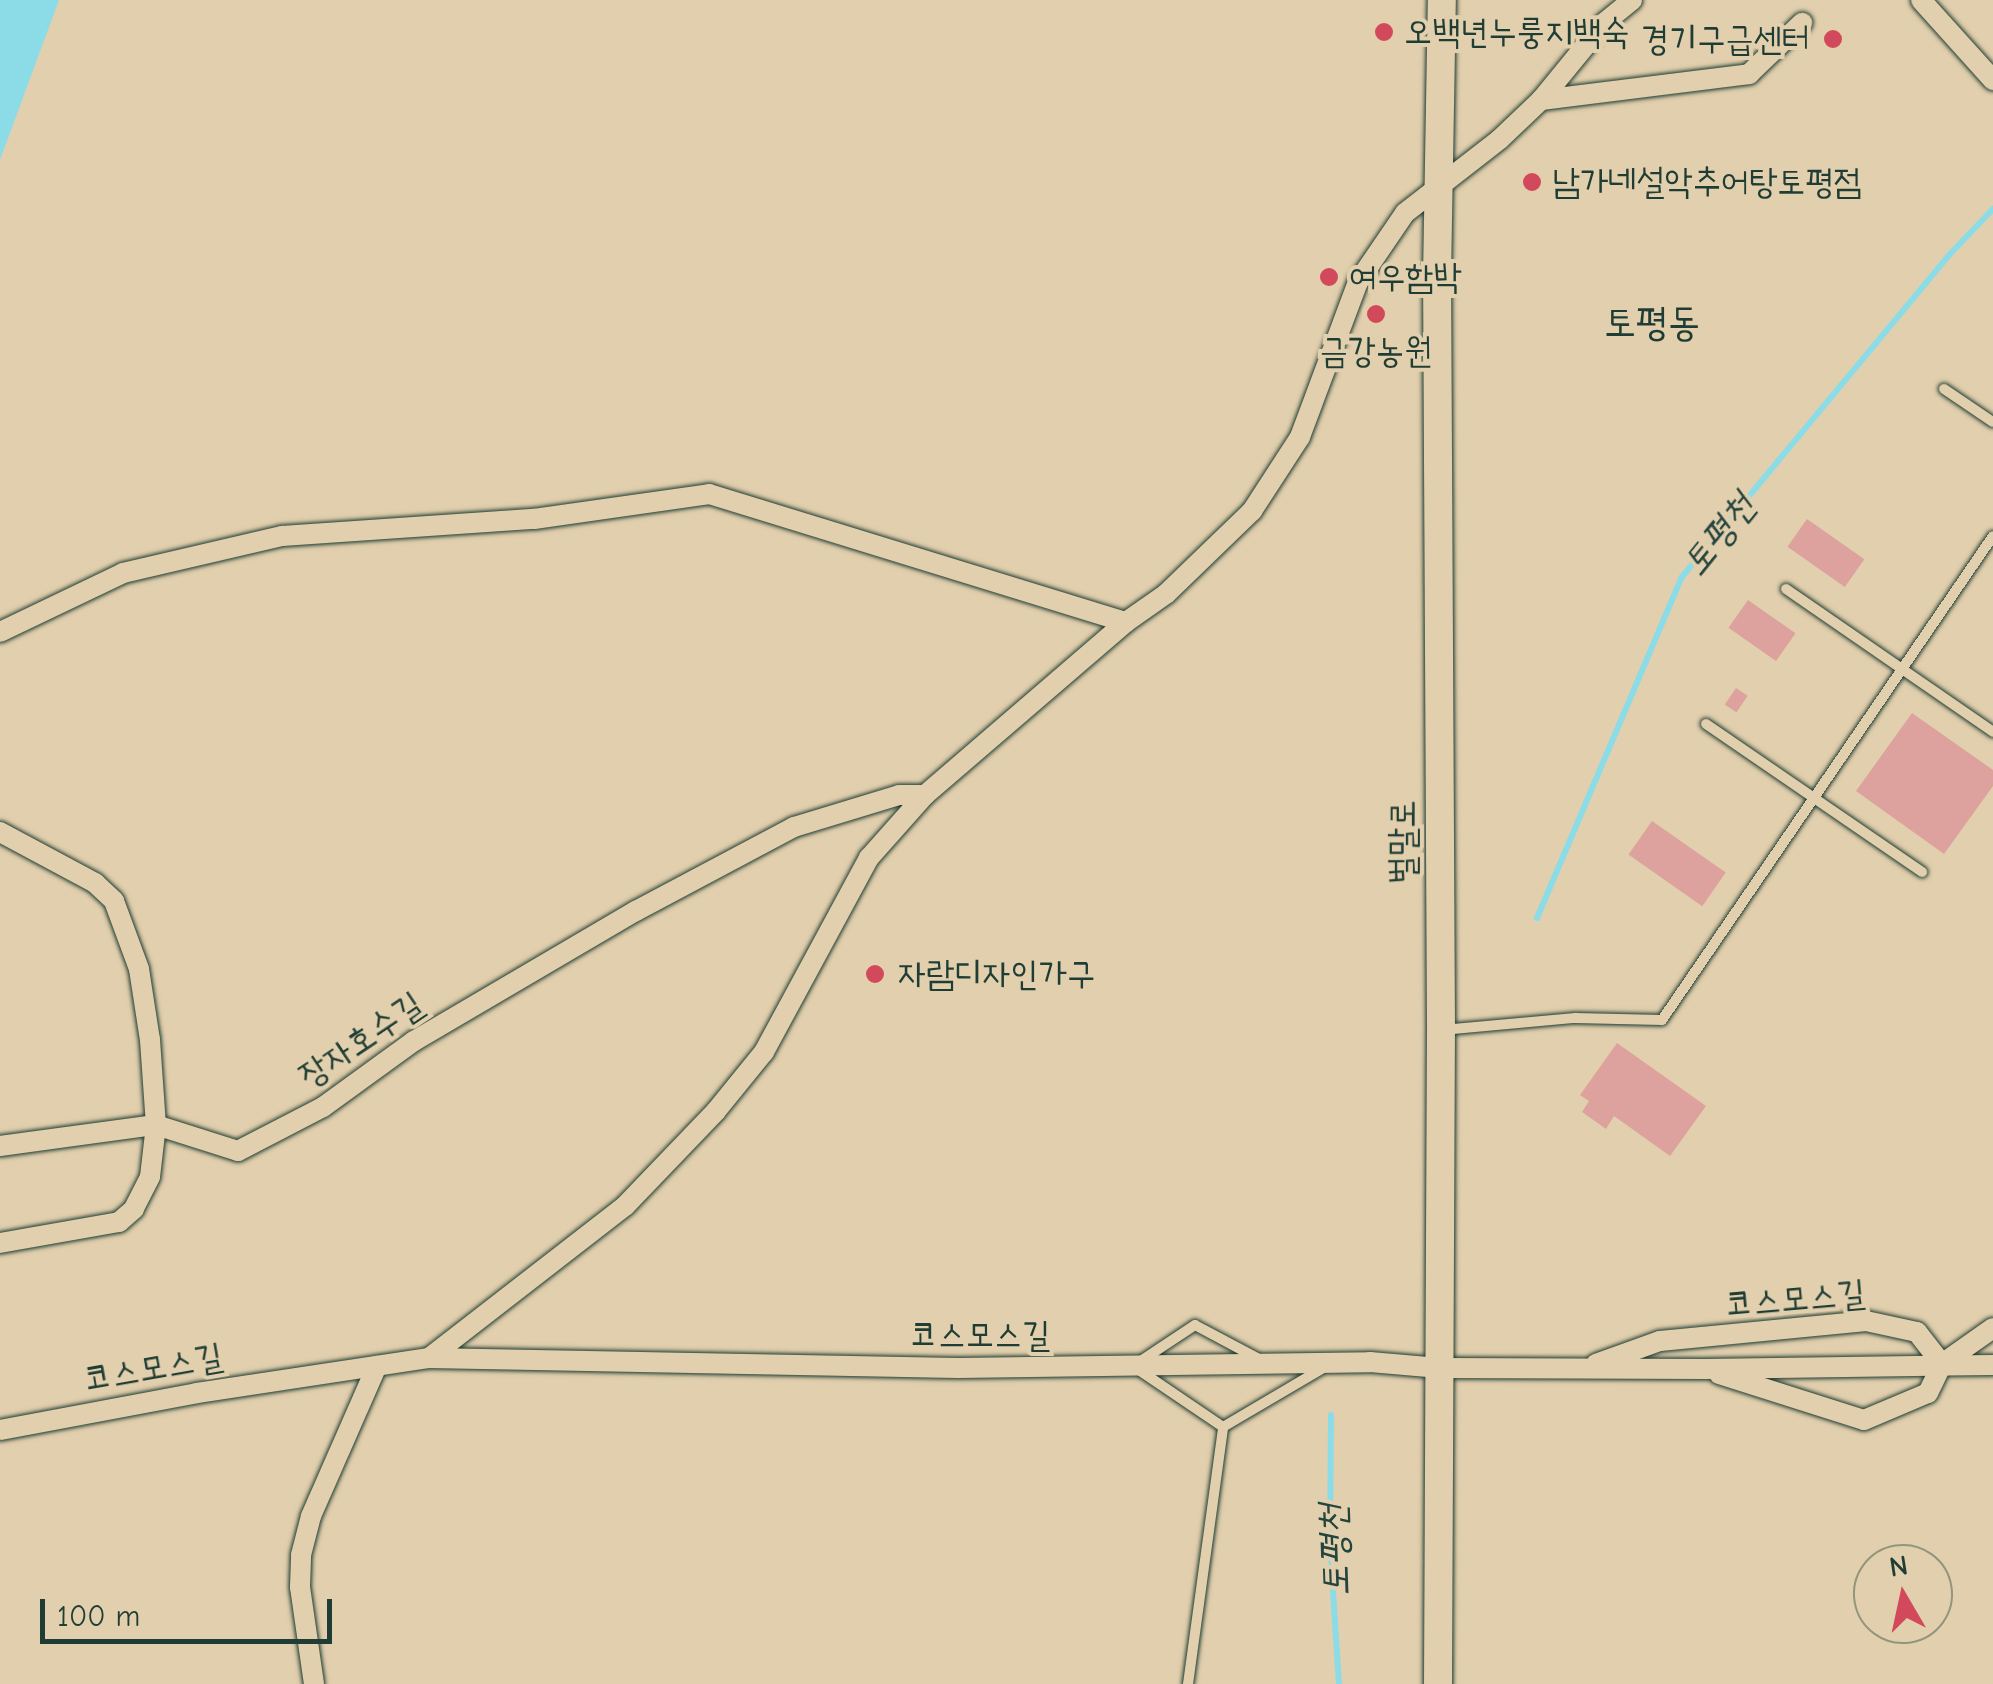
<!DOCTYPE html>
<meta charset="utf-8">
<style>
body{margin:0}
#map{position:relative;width:1993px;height:1684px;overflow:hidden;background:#e2cfad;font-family:"Comic Neue","Poor Story",sans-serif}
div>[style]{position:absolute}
.water>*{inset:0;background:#8cdce8}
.stream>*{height:6px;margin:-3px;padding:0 3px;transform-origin:3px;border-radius:3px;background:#8cdce8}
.building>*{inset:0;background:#dda29d;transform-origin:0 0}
.roads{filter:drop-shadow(0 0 2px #1f3d34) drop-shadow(0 0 2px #1f3d34)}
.lane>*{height:10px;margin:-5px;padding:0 5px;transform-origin:5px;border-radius:5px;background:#e2cfad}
.street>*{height:20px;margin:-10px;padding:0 10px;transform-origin:10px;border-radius:10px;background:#e2cfad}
.secondary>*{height:28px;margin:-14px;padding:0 14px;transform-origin:14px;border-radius:14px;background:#e2cfad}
.dots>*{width:28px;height:28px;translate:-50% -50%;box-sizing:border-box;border:5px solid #e2cfad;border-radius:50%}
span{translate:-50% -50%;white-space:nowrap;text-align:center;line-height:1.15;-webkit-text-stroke:8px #e2cfad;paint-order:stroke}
.poi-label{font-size:35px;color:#1f3d34}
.left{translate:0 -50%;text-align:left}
.right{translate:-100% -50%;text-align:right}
.street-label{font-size:35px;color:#1f3d34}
.water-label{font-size:38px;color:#24453d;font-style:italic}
.quarter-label{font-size:40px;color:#1f3d34}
.north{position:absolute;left:1853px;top:1544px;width:100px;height:100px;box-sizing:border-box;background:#e2cfad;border:2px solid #94957d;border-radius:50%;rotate:351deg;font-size:28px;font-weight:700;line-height:40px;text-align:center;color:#1f3d34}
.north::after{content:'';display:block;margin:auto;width:35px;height:45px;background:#d1495b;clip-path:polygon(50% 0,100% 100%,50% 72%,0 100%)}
.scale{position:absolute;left:40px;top:1599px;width:292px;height:45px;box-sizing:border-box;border:5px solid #1f3d34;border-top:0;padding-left:12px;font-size:30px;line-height:35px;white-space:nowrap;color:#1f3d34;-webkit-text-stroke:8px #e2cfad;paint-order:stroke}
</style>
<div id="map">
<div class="water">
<div style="clip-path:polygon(0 0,59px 0,0 160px)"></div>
</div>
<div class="stream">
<div style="left:1537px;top:918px;width:369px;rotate:-67deg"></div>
<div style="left:1681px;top:578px;width:420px;rotate:-50.3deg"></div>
<div style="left:1949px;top:255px;width:64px;rotate:-46.3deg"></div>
<div style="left:1331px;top:1415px;width:130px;rotate:90.4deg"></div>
<div style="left:1330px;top:1545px;width:139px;rotate:86.3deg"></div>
</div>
<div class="building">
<div style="left:1807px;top:519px;width:70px;height:34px;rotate:35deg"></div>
<div style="left:1748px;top:600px;width:58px;height:34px;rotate:35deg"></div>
<div style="left:1736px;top:688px;width:14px;height:20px;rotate:34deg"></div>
<div style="clip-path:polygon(1912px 713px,1993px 770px,1993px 786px,1944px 854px,1856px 791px)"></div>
<div style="left:1652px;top:821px;width:90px;height:41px;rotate:35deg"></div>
<div style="clip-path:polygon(1617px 1043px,1706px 1106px,1670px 1156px,1614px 1116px,1606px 1129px,1582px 1112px,1589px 1101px,1580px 1095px)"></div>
</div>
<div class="roads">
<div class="lane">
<div style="left:1944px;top:389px;width:59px;rotate:34deg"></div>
<div style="left:1786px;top:589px;width:252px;rotate:34.6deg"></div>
<div style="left:1706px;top:724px;width:262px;rotate:34.4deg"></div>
<div style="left:1442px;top:1030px;width:134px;rotate:-5.2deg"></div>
<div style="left:1575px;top:1018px;width:87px;rotate:1.3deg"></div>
<div style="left:1662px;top:1020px;width:586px;rotate:-55.63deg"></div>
<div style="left:1257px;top:1358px;width:70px;rotate:-152deg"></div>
<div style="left:1195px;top:1325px;width:74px;rotate:146.5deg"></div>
<div style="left:1133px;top:1366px;width:109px;rotate:34.1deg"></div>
<div style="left:1223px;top:1427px;width:118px;rotate:-30.5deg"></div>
<div style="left:1188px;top:1684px;width:259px;rotate:-82.2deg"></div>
</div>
<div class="street">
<div style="left:1921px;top:0;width:108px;rotate:48deg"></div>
<div style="left:1541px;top:100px;width:210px;rotate:-7.1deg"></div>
<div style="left:1749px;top:74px;width:74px;rotate:-43.9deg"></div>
<div style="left:0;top:632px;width:136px;rotate:-25.6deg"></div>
<div style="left:123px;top:573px;width:163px;rotate:-13.1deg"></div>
<div style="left:282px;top:536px;width:253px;rotate:-3.9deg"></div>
<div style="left:534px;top:519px;width:177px;rotate:-8.1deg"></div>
<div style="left:709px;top:494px;width:436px;rotate:17.1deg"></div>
<div style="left:0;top:832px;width:108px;rotate:28.2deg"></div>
<div style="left:95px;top:883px;width:26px;rotate:43deg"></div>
<div style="left:114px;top:901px;width:72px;rotate:69.8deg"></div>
<div style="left:139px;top:969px;width:72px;rotate:81.2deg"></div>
<div style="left:150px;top:1040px;width:85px;rotate:86deg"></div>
<div style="left:156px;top:1125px;width:86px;rotate:17.6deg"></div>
<div style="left:238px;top:1151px;width:96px;rotate:-27.4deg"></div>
<div style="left:323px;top:1107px;width:112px;rotate:-36deg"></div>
<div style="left:414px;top:1041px;width:257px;rotate:-30.4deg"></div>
<div style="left:636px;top:911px;width:179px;rotate:-28deg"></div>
<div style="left:794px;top:827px;width:110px;rotate:-16.9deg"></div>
<div style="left:899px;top:795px;width:26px"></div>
<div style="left:0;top:1146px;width:157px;rotate:-7.7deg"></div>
<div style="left:156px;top:1125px;width:52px;rotate:96.6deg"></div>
<div style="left:150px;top:1177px;width:36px;rotate:117deg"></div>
<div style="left:134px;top:1209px;width:20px;rotate:139deg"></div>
<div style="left:119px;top:1222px;width:121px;rotate:170deg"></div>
<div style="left:429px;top:1358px;width:248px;rotate:-37.8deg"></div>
<div style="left:625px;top:1206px;width:132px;rotate:-46.2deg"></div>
<div style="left:716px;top:1111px;width:76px;rotate:-50.9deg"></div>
<div style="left:764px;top:1052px;width:221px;rotate:-61.6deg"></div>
<div style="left:869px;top:858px;width:84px;rotate:-48.4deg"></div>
<div style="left:925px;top:795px;width:265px;rotate:-40.7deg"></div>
<div style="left:1126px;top:622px;width:49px;rotate:-35deg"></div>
<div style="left:1166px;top:594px;width:120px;rotate:-44deg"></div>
<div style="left:1252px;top:511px;width:88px;rotate:-57deg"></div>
<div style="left:1300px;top:437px;width:165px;rotate:-69.5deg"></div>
<div style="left:1358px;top:282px;width:83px;rotate:-55.7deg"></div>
<div style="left:1405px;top:213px;width:120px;rotate:-37.9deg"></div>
<div style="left:1500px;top:139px;width:57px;rotate:-43.6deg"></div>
<div style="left:1541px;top:100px;width:99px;rotate:-50.7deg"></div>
<div style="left:1604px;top:23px;width:36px;rotate:-39deg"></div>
<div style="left:1596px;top:1364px;width:68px;rotate:-19.8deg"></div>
<div style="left:1660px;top:1341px;width:207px;rotate:-5.5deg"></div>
<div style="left:1866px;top:1321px;width:52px;rotate:12.2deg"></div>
<div style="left:1917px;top:1332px;width:41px;rotate:52deg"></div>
<div style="left:1719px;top:1374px;width:152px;rotate:17.6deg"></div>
<div style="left:1864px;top:1420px;width:69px;rotate:-22.9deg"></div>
<div style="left:1928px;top:1393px;width:32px;rotate:-64deg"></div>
<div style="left:1942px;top:1364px;width:62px;rotate:-35.2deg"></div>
<div style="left:0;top:1430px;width:200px;rotate:-10.6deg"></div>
<div style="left:197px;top:1393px;width:235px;rotate:-8.6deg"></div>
<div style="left:429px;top:1358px;width:530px;rotate:1.08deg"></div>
<div style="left:959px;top:1368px;width:411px;rotate:-0.8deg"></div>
<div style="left:1370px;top:1362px;width:70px;rotate:4.9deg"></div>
<div style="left:1440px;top:1368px;width:265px;rotate:0.2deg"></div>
<div style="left:1705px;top:1369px;width:288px;rotate:-0.8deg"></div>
<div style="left:314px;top:1684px;width:98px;rotate:-98.2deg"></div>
<div style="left:300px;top:1587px;width:32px;rotate:-88deg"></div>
<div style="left:301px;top:1555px;width:40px;rotate:-75.6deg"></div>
<div style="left:311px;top:1516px;width:164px;rotate:-66.3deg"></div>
</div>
<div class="secondary">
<div style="left:1438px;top:1684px;width:654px;rotate:-89.74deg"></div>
<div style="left:1441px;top:1030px;width:753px;rotate:-90.3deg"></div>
<div style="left:1437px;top:277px;width:277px;rotate:-89deg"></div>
</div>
</div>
<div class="dots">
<div style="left:1384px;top:32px;background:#d1495b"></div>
<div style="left:1833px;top:39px;background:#d1495b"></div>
<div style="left:1532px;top:182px;background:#d1495b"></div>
<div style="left:1329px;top:277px;background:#d1495b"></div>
<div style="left:1376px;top:314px;background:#d1495b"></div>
<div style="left:875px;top:974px;background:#d1495b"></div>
</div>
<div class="poi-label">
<span class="left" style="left:1404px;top:32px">오백년누룽지백숙</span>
<span class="right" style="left:1810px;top:39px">경기구급센터</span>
<span class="left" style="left:1552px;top:182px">남가네설악추어탕토평점</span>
<span class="left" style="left:1349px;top:277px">여우함박</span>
<span style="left:1376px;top:351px">금강농원</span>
<span class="left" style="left:898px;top:974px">자람디자인가구</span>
</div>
<div class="street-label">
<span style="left:1403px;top:842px;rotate:-90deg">벌말로</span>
<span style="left:361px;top:1040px;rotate:-34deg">장자호수길</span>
<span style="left:1795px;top:1299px;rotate:-5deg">코스모스길</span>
<span style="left:980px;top:1335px">코스모스길</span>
<span style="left:153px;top:1368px;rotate:-10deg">코스모스길</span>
</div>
<div class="water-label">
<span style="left:1719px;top:535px;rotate:-51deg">토평천</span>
<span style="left:1335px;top:1550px;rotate:-92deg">토평천</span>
</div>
<div class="quarter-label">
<span style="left:1652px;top:322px">토평동</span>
</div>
<div class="north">N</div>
<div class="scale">100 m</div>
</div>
